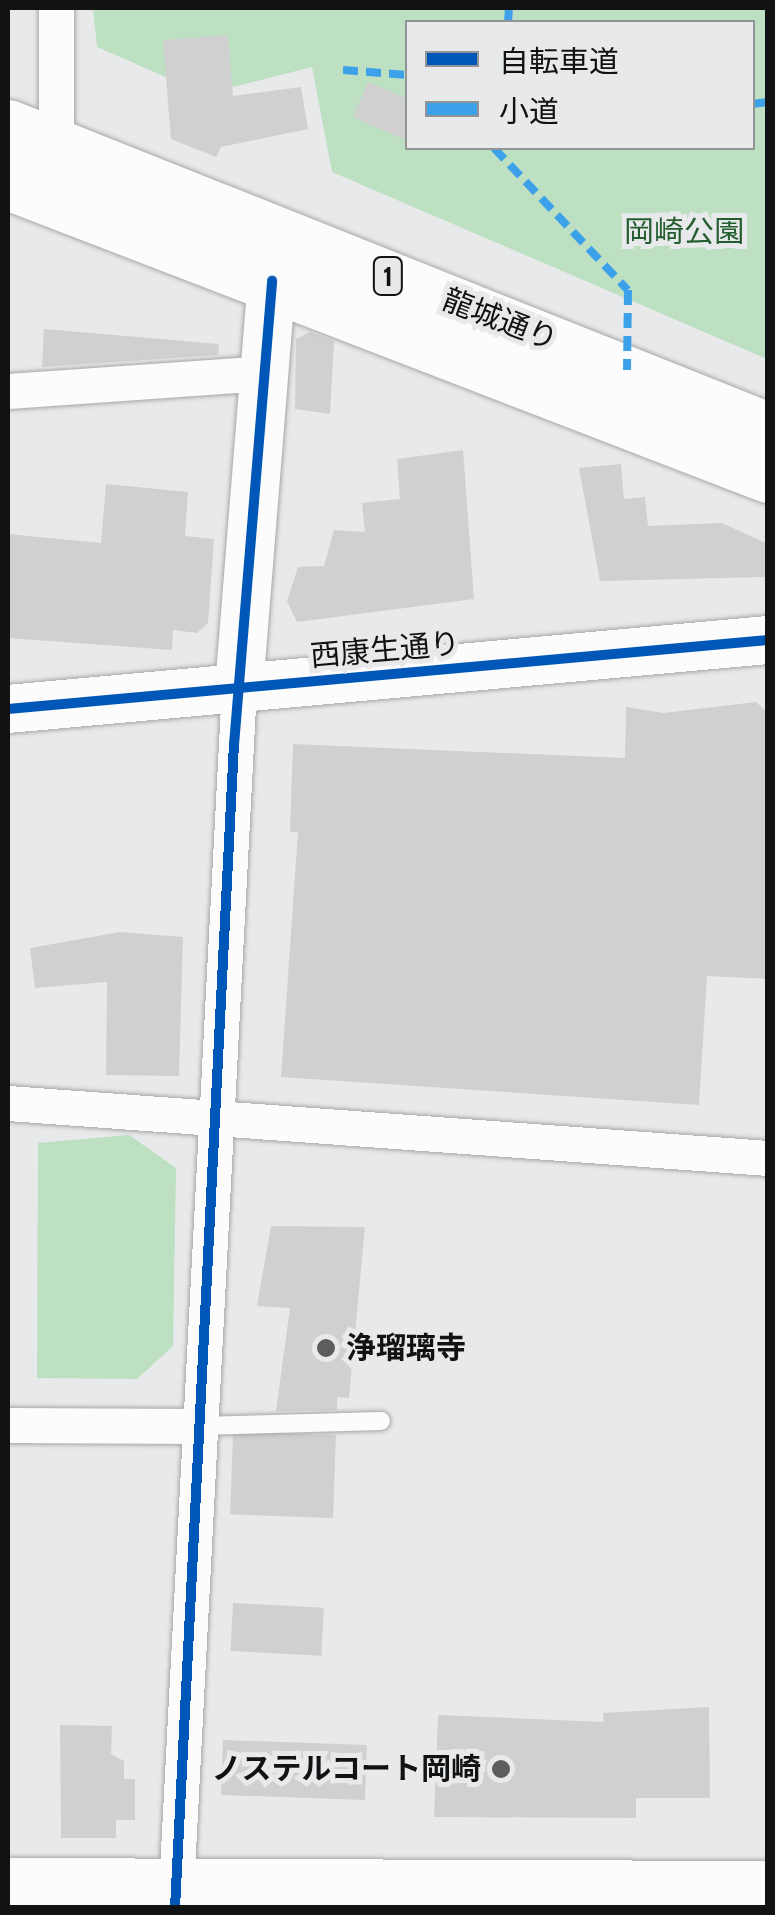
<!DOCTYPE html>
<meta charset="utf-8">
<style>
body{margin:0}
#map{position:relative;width:775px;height:1915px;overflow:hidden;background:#e8e9ea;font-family:Cabin,"Noto Sans JP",sans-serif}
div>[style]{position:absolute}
.green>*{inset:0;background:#bce0c1}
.building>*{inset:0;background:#d0d0d1;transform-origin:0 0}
.roads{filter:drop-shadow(0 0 2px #a7a7a8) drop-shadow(0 0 2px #a7a7a8)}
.lane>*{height:18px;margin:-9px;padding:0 9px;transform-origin:9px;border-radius:9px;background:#fcfcfc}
.street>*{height:35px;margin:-17.5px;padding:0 17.5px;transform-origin:17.5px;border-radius:17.5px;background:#fcfcfc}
.secondary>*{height:48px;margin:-24px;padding:0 24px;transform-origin:24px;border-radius:24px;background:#fcfcfc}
.highway>*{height:55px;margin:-27.5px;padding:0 27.5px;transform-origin:27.5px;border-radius:27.5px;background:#fcfcfc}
.quiet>*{height:8px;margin-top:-4px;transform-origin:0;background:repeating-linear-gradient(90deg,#3da1ea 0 15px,transparent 0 23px)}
.cycleway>*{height:10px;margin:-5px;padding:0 5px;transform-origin:5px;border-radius:5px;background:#0057b8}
.dots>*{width:28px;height:28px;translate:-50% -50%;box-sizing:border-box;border:5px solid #e7e9eb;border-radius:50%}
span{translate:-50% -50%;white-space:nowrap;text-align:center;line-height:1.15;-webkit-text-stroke:10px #e7e9eb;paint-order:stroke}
.shield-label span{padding:2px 8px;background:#e7e9eb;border:2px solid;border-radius:8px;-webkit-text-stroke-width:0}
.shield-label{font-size:28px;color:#111213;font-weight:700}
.park-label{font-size:30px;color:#245d2f}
.street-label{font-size:30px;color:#111213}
.poi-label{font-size:30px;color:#111213;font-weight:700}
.left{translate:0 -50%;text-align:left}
.right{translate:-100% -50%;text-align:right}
.frame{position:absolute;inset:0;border:10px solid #111213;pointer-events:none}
.legend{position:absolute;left:405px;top:20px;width:350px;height:130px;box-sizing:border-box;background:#e7e9eb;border:2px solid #919395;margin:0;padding:12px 18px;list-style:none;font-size:30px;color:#111213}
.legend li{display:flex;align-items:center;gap:20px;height:50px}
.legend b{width:50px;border:2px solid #919395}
</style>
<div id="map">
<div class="green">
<div style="clip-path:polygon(evenodd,93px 8px,767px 8px,767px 359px,332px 172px,312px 67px,205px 94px,97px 47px,93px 8px,408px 22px,752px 22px,752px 148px,408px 148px,408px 22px)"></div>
<div style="clip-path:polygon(129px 1135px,176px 1168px,173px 1346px,137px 1379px,37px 1378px,38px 1143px)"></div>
</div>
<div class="building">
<div style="clip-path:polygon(228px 35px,233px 96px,301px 87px,308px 129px,221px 147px,216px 157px,171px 139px,163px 40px)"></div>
<div style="clip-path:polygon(368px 82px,408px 99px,408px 141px,353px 117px)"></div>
<div style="clip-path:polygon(44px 329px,219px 344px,218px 355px,42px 367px)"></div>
<div style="clip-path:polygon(310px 332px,334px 341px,330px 414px,295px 409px,296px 339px)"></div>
<div style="clip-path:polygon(463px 450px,474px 599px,297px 622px,287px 601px,298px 567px,324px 566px,334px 530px,365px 532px,362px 503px,400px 499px,397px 459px)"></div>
<div style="clip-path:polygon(621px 464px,624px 499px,645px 497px,648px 526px,722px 523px,768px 544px,768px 577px,600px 581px,579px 468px)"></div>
<div style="clip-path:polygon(106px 484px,188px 492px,185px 536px,214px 539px,208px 623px,197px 633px,173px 630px,172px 650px,8px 638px,8px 534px,101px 543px)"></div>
<div style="clip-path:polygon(756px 702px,768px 713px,768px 979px,707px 976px,699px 1105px,281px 1077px,298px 832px,290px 832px,293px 744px,625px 758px,626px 707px,663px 713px)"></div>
<div style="clip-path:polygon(120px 932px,183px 937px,179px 1076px,106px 1075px,107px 982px,35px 988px,30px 948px)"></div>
<div style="clip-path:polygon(271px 1226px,365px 1227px,349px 1398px,337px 1397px,337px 1410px,276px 1411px,290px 1308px,257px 1306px)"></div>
<div style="left:336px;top:1435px;width:83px;height:103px;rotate:92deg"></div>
<div style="left:233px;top:1603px;width:91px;height:48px;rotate:3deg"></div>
<div style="clip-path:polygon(709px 1707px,710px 1798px,636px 1798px,636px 1818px,434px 1817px,438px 1715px,604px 1722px,603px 1713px)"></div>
<div style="clip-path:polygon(60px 1725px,112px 1726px,111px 1754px,124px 1761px,124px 1779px,135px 1779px,135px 1820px,116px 1820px,116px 1838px,61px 1838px)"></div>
<div style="left:223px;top:1740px;width:144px;height:55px;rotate:2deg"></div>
</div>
<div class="roads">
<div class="lane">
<div style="left:200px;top:1426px;width:181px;rotate:-1.6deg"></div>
</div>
<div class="street">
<div style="left:56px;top:8px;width:138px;rotate:90deg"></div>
<div style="left:8px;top:391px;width:257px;rotate:-4deg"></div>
<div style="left:8px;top:1103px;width:762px;rotate:4.14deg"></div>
<div style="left:8px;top:1425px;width:192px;rotate:0.3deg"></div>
<div style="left:175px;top:1908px;width:1222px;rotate:-87deg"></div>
</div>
<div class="secondary">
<div style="left:239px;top:688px;width:408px;rotate:-85.4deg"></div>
<div style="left:8px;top:709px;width:763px;rotate:-5.19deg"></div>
<div style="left:8px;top:1882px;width:760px;rotate:0.23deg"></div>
</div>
<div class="highway">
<div style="left:8px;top:127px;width:818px;rotate:21.74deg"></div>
<div style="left:8px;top:182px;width:815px;rotate:21.08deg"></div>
</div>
</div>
<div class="quiet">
<div style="left:508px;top:22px;width:14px;rotate:-86deg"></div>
<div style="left:343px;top:70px;width:65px;rotate:4.4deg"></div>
<div style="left:752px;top:104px;width:16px;rotate:-7deg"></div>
<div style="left:494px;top:148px;width:195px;rotate:46.7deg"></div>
<div style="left:628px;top:290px;width:80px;rotate:90.7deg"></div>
</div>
<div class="cycleway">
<div style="left:8px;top:709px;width:763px;rotate:-5.19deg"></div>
<div style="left:175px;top:1908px;width:1164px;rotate:-87.1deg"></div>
<div style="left:234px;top:745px;width:466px;rotate:-85.3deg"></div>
</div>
<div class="dots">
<div style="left:326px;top:1348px;background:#5c5d5e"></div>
<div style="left:501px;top:1769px;background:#5c5d5e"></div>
</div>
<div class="shield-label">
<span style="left:388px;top:276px">1</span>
</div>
<div class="park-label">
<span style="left:684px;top:232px">岡崎公園</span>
</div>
<div class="street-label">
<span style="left:500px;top:320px;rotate:21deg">龍城通り</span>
<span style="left:385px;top:650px;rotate:-5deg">西康生通り</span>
</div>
<div class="poi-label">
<span class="left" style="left:346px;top:1348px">浄瑠璃寺</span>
<span class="right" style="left:481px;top:1769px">ノステルコート岡崎</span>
</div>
<div class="frame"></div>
<ul class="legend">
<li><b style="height:12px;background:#0057b8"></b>自転車道</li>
<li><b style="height:12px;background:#3da1ea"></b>小道</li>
</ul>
</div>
